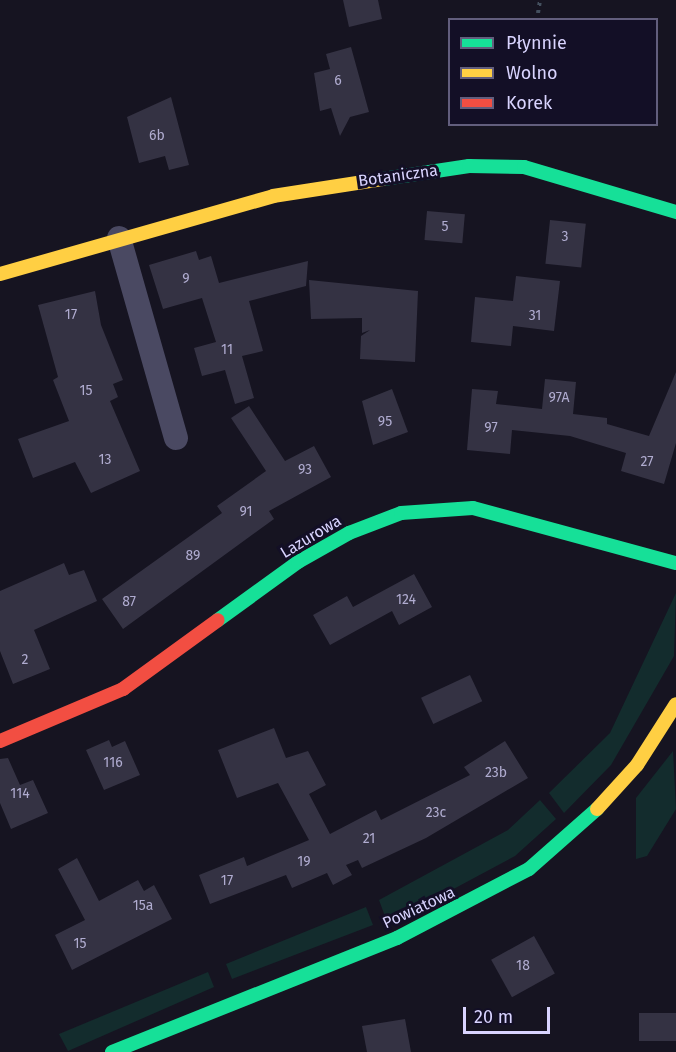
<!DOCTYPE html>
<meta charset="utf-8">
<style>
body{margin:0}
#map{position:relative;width:676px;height:1052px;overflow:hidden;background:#161421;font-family:"Fira Sans",sans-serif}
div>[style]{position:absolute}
.green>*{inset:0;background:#132c2d}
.building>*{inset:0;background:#343243;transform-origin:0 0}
.path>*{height:4px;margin-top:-2px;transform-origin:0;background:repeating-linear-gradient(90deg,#44505f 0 3px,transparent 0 7.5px)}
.street>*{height:24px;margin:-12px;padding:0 12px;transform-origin:12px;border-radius:12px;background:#4a4962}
.fast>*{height:14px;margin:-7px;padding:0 7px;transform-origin:7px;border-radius:7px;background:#16e098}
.slow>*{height:14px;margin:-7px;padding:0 7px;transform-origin:7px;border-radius:7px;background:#ffcf43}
.jam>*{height:14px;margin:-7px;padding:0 7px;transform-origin:7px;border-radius:7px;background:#f24e42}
span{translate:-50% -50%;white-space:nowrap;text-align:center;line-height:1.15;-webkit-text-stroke:6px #130f26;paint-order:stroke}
.number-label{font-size:14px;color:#b0acd0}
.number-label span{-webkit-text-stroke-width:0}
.street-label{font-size:16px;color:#d9d4ff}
.legend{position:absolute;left:448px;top:18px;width:210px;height:108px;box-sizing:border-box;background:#130f26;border:2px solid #625e7d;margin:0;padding:8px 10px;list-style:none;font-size:18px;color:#d9d4ff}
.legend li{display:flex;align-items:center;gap:12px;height:30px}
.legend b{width:30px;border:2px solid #625e7d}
.scale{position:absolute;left:463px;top:1007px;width:87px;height:27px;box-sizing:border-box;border:3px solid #d9d4ff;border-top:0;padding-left:8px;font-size:18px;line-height:21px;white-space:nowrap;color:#d9d4ff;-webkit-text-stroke:4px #130f26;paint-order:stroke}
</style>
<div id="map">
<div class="green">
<div style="clip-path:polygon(676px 593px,674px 656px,611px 765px,564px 813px,549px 793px,610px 733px)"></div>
<div style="clip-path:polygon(673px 751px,676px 809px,647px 856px,636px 859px,636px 798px)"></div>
<div style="clip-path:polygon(540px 800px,556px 819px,515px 856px,418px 908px,386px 919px,379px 900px,508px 830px)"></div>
<div style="clip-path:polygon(366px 907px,373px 925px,232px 979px,226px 964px)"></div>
<div style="clip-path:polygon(208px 972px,214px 987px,68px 1051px,59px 1034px)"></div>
</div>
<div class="building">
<div style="clip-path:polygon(343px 0,378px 0,382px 19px,349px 27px)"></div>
<div style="clip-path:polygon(351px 47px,369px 112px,350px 117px,340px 136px,331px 108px,320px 111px,314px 73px,330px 69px,326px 54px)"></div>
<div style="clip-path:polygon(171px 97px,189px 165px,169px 170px,165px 156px,139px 163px,127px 117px)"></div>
<div style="left:427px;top:211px;width:38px;height:29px;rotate:5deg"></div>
<div style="left:550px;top:220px;width:36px;height:44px;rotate:6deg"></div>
<div style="clip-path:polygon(196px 251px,199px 260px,211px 256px,219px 283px,308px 261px,306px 286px,249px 301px,263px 351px,242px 356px,254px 398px,235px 404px,225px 370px,202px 376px,194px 348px,216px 342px,202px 298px,163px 309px,149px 265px)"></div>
<div style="clip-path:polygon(516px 276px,560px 281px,554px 331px,513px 326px,511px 346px,471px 342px,475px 297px,513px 301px)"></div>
<div style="clip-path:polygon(309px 280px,418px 291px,415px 362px,360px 359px,361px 336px,370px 330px,362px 333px,362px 318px,311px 319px)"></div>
<div style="clip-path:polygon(95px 291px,101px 325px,123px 380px,113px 384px,118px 397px,110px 401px,140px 471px,91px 493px,75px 462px,33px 478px,18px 439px,69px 421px,53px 380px,58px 377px,38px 305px)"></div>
<div style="clip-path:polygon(676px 372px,676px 443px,664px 484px,621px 471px,626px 453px,570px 436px,512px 430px,510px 454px,467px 450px,472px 389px,498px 391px,496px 404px,542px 409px,545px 379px,576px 382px,573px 414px,607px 418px,607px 424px,649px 436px)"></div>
<div style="clip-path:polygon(392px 389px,408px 432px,373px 445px,362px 401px)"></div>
<div style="clip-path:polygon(249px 406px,285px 461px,314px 446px,331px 477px,269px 511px,274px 519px,123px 629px,102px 599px,222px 513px,217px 506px,266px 471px,231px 418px)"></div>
<div style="clip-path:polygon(64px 563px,69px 575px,84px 570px,97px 601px,34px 630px,50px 669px,13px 684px,0 651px,0 591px)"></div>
<div style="clip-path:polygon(414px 574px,432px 607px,399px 625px,392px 611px,330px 645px,313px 615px,347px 596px,353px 607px)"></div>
<div style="left:470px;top:675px;width:29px;height:54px;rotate:65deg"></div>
<div style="clip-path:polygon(274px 728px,286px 758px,308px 751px,326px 785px,309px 794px,330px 834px,376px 810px,381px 820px,470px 775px,464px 767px,505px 741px,528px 778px,426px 838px,362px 868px,358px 860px,346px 865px,352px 875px,333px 885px,327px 873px,292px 888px,286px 875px,210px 904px,199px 875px,244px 857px,247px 866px,309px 840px,278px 783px,237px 798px,218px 750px)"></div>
<div style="clip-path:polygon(109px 740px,112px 747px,125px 741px,140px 775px,104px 790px,86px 750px)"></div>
<div style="clip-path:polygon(8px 758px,20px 785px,33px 780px,48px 813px,11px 829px,0 803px,0 759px)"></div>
<div style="clip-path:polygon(77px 858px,99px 901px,138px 880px,144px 891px,154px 885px,172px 919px,72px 970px,55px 935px,85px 920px,58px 869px)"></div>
<div style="left:534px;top:936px;width:43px;height:49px;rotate:61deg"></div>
<div style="left:676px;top:1013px;width:28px;height:37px;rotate:90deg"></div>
<div style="clip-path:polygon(405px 1019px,411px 1052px,367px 1052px,362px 1026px)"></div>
</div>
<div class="path">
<div style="left:538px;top:13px;width:13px;rotate:-81deg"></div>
</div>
<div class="street">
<div style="left:119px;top:238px;width:208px;rotate:74.1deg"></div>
</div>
<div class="fast">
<div style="left:383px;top:179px;width:87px;rotate:-8.6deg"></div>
<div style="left:469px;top:166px;width:55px;rotate:1deg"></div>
<div style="left:524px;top:167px;width:159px;rotate:16.5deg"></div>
<div style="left:218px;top:620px;width:99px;rotate:-35.9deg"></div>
<div style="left:298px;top:562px;width:59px;rotate:-29.6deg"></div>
<div style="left:349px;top:533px;width:56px;rotate:-21deg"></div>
<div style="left:401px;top:513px;width:72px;rotate:-4deg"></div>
<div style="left:473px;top:508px;width:210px;rotate:15.2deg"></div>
<div style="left:112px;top:1052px;width:307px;rotate:-21.8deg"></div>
<div style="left:397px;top:938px;width:149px;rotate:-27.6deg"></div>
<div style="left:529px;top:869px;width:91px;rotate:-41.4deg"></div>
</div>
<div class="slow">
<div style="left:0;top:274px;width:284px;rotate:-15.9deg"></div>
<div style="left:273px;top:196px;width:111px;rotate:-8.8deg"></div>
<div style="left:597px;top:809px;width:59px;rotate:-47.7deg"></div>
<div style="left:637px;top:765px;width:72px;rotate:-57.4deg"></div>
</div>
<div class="jam">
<div style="left:0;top:741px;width:134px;rotate:-22.9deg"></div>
<div style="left:123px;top:689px;width:117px;rotate:-36deg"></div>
</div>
<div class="number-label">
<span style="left:338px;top:81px">6</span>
<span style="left:157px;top:136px">6b</span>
<span style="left:445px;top:227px">5</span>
<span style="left:565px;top:237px">3</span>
<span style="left:186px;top:279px">9</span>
<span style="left:71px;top:315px">17</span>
<span style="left:535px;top:316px">31</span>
<span style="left:227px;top:350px">11</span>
<span style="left:86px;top:391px">15</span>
<span style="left:559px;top:398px">97A</span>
<span style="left:385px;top:422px">95</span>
<span style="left:491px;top:428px">97</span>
<span style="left:105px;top:460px">13</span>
<span style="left:647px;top:462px">27</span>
<span style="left:305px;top:470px">93</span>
<span style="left:246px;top:512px">91</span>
<span style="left:193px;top:556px">89</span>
<span style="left:406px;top:600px">124</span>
<span style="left:129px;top:602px">87</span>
<span style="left:25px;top:660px">2</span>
<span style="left:113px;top:763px">116</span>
<span style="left:496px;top:773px">23b</span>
<span style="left:20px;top:794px">114</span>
<span style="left:436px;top:813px">23c</span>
<span style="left:369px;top:839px">21</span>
<span style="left:304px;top:862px">19</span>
<span style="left:227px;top:881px">17</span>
<span style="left:143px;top:906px">15a</span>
<span style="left:80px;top:944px">15</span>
<span style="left:523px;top:966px">18</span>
</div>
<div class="street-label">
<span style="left:398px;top:176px;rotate:-8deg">Botaniczna</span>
<span style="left:311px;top:537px;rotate:-31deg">Lazurowa</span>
<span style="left:419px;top:908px;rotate:-25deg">Powiatowa</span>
</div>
<ul class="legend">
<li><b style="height:8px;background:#16e098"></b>Płynnie</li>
<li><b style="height:8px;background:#ffcf43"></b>Wolno</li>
<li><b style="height:8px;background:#f24e42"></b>Korek</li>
</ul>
<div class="scale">20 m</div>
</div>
